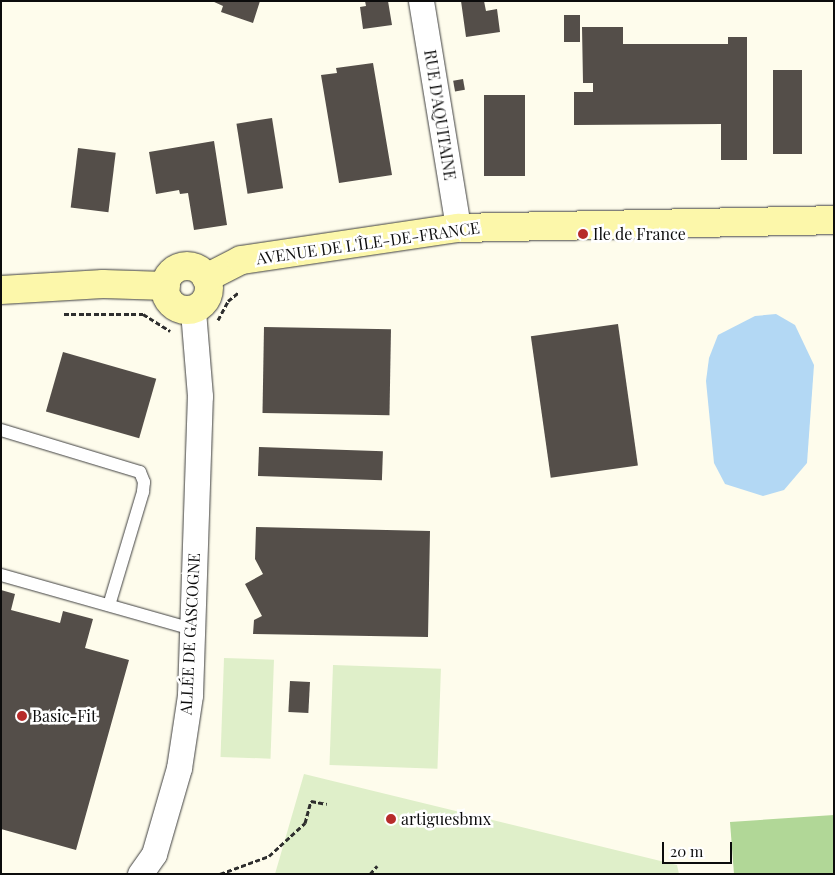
<!DOCTYPE html>
<meta charset="utf-8">
<style>
body{margin:0}
#map{position:relative;width:835px;height:875px;overflow:hidden;background:#fefcec;font-family:"Playfair Display",serif}
div>[style]{position:absolute}
.forest>*{inset:0;background:#b1d797}
.pitch>*{inset:0;background:#dfefc9;transform-origin:0 0}
.water>*{inset:0;background:#b3d8f4}
.building>*{inset:0;background:#544e49;transform-origin:0 0}
.path>*{height:3px;margin-top:-1.5px;transform-origin:0;background:repeating-linear-gradient(90deg,#2e2e2e 0 5px,transparent 0 7.5px)}
.roads{filter:drop-shadow(0 0 1px #3f3f3f) drop-shadow(0 0 1px #3f3f3f)}
.lane>*{height:12px;margin:-6px;padding:0 6px;transform-origin:6px;border-radius:6px;background:#fff}
.street>*{height:25px;margin:-12.5px;padding:0 12.5px;transform-origin:12.5px;border-radius:12.5px;background:#fff}
.secondary>*{height:28px;margin:-14px;padding:0 14px;transform-origin:14px;border-radius:14px;background:#fcf7aa}
.secondary>.ring{margin:-14px;padding:0;box-sizing:content-box;background:none;border:28px solid #fcf7aa;border-radius:50%}
.dots>*{width:14px;height:14px;translate:-50% -50%;box-sizing:border-box;border:2px solid #fff;border-radius:50%}
span{translate:-50% -50%;white-space:nowrap;text-align:center;line-height:1.15;-webkit-text-stroke:5px #fff;paint-order:stroke}
.street-label{font-size:16px;color:#0c0c0c}
.poi-label{font-size:16px;color:#0c0c0c}
.left{translate:0 -50%;text-align:left}
.frame{position:absolute;inset:0;border:2px solid #0c0c0c;pointer-events:none}
.scale{position:absolute;left:662px;top:842px;width:70px;height:22px;box-sizing:border-box;border:2px solid #0c0c0c;border-top:0;padding-left:6px;font-size:15px;line-height:18px;white-space:nowrap;color:#0c0c0c;-webkit-text-stroke:4px #fff;paint-order:stroke}
</style>
<div id="map">
<div class="forest">
<div style="clip-path:polygon(834px 815px,834px 874px,734px 874px,730px 822px)"></div>
</div>
<div class="pitch">
<div style="left:224px;top:658px;width:50px;height:99px;rotate:2deg"></div>
<div style="left:333px;top:665px;width:108px;height:100px;rotate:2deg"></div>
<div style="clip-path:polygon(304px 774px,677px 865px,679px 874px,275px 874px)"></div>
</div>
<div class="water">
<div style="clip-path:polygon(776px 314px,795px 325px,814px 365px,807px 463px,784px 490px,763px 496px,725px 484px,714px 463px,706px 381px,709px 358px,718px 335px,755px 316px)"></div>
</div>
<div class="building">
<div style="clip-path:polygon(212px 1px,260px 1px,253px 23px,221px 12px,223px 6px)"></div>
<div style="clip-path:polygon(365px 1px,388px 1px,392px 25px,363px 29px,360px 7px,366px 6px)"></div>
<div style="clip-path:polygon(461px 1px,484px 1px,486px 11px,497px 9px,500px 32px,466px 37px)"></div>
<div style="left:564px;top:15px;width:16px;height:27px"></div>
<div style="clip-path:polygon(582px 27px,623px 27px,623px 44px,728px 44px,728px 37px,747px 37px,747px 160px,721px 160px,721px 124px,574px 125px,574px 92px,593px 92px,593px 83px,583px 83px)"></div>
<div style="clip-path:polygon(373px 63px,392px 175px,339px 183px,321px 75px,337px 73px,336px 68px)"></div>
<div style="left:773px;top:70px;width:29px;height:84px"></div>
<div style="left:463px;top:79px;width:11px;height:10px;rotate:80deg"></div>
<div style="left:484px;top:95px;width:41px;height:81px"></div>
<div style="left:272px;top:118px;width:71px;height:36px;rotate:81deg"></div>
<div style="clip-path:polygon(214px 141px,227px 225px,194px 230px,188px 193px,180px 194px,179px 190px,156px 194px,149px 152px)"></div>
<div style="left:78px;top:148px;width:38px;height:60px;rotate:7deg"></div>
<div style="left:618px;top:324px;width:143px;height:88px;rotate:82deg"></div>
<div style="left:264px;top:327px;width:127px;height:86px;rotate:1deg"></div>
<div style="left:63px;top:352px;width:97px;height:62px;rotate:16deg"></div>
<div style="left:259px;top:447px;width:124px;height:29px;rotate:2deg"></div>
<div style="clip-path:polygon(256px 527px,430px 531px,428px 637px,253px 634px,254px 620px,262px 616px,245px 584px,263px 574px,255px 559px)"></div>
<div style="clip-path:polygon(1px 590px,15px 594px,11px 610px,60px 623px,63px 611px,93px 619px,85px 648px,129px 660px,76px 850px,1px 829px)"></div>
<div style="left:290px;top:681px;width:20px;height:31px;rotate:3deg"></div>
</div>
<div class="path">
<div style="left:64px;top:314px;width:79px"></div>
<div style="left:143px;top:314px;width:32px;rotate:32deg"></div>
<div style="left:218px;top:320px;width:21px;rotate:-62deg"></div>
<div style="left:228px;top:301px;width:14px;rotate:-39deg"></div>
<div style="left:220px;top:874px;width:52px;rotate:-20.2deg"></div>
<div style="left:269px;top:856px;width:49px;rotate:-42.5deg"></div>
<div style="left:305px;top:823px;width:23px;rotate:-75deg"></div>
<div style="left:311px;top:801px;width:16px;rotate:11deg"></div>
<div style="left:370px;top:874px;width:11px;rotate:-49deg"></div>
</div>
<div class="roads">
<div class="lane">
<div style="left:1px;top:430px;width:145px;rotate:16.8deg"></div>
<div style="left:140px;top:472px;width:11px;rotate:68deg"></div>
<div style="left:144px;top:482px;width:10px;rotate:96deg"></div>
<div style="left:143px;top:492px;width:118px;rotate:106.7deg"></div>
<div style="left:1px;top:575px;width:198px;rotate:15.8deg"></div>
</div>
<div class="street">
<div style="left:421px;top:1px;width:230px;rotate:80.7deg"></div>
<div style="left:140px;top:874px;width:24px;rotate:-55deg"></div>
<div style="left:154px;top:854px;width:90px;rotate:-73.8deg"></div>
<div style="left:179px;top:768px;width:74px;rotate:-81.4deg"></div>
<div style="left:190px;top:695px;width:299px;rotate:-88.1deg"></div>
<div style="left:200px;top:396px;width:86px;rotate:-94.7deg"></div>
</div>
<div class="secondary">
<div class="ring" style="left:165px;top:266px;width:16px;height:16px"></div>
<div style="left:206px;top:278px;width:39px;rotate:-27deg"></div>
<div style="left:241px;top:260px;width:219px;rotate:-8.4deg"></div>
<div style="left:458px;top:228px;width:376px;rotate:-1.2deg"></div>
<div style="left:1px;top:290px;width:102px;rotate:-3.4deg"></div>
<div style="left:103px;top:284px;width:63px;rotate:1.8deg"></div>
</div>
</div>
<div class="dots">
<div style="left:583px;top:234px;background:#b72b2a"></div>
<div style="left:22px;top:716px;background:#b72b2a"></div>
<div style="left:391px;top:819px;background:#b72b2a"></div>
</div>
<div class="street-label">
<span style="left:440px;top:115px;rotate:81deg">RUE D'AQUITAINE</span>
<span style="left:368px;top:243px;rotate:-8deg">AVENUE DE L'ÎLE-DE-FRANCE</span>
<span style="left:190px;top:634px;rotate:-87deg">ALLÉE DE GASCOGNE</span>
</div>
<div class="poi-label">
<span class="left" style="left:593px;top:234px">Ile de France</span>
<span class="left" style="left:32px;top:716px">Basic-Fit</span>
<span class="left" style="left:401px;top:819px">artiguesbmx</span>
</div>
<div class="frame"></div>
<div class="scale">20 m</div>
</div>
